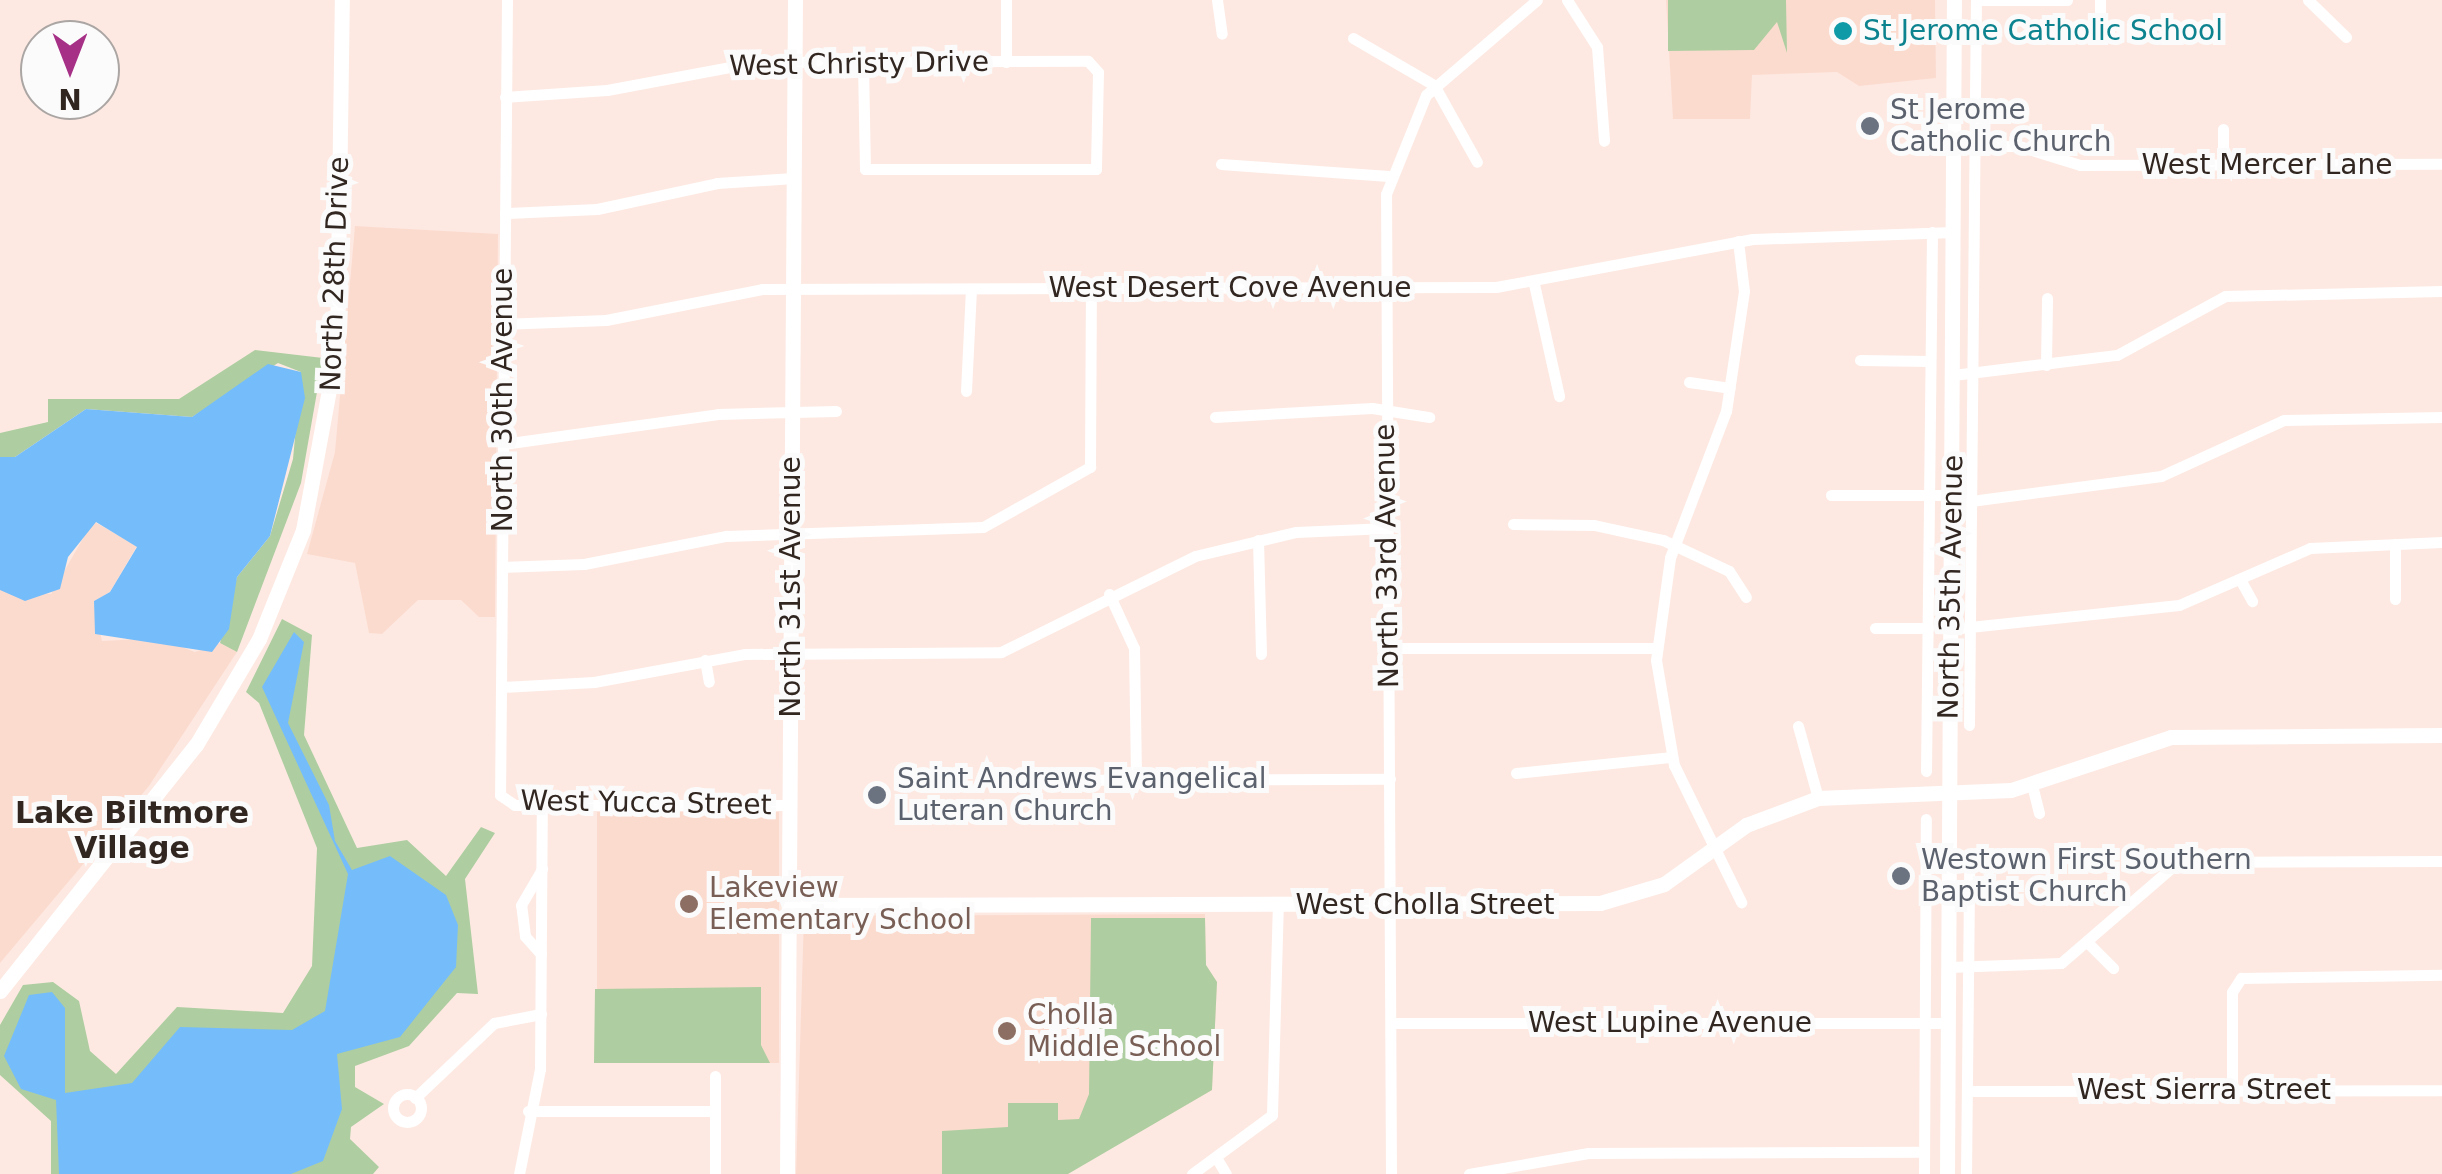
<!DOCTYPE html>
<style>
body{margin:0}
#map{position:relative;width:2442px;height:1174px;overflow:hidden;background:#fde9e2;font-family:"DejaVu Sans",sans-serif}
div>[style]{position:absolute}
.built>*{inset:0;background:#fcdbcf;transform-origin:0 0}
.green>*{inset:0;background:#aecea1}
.water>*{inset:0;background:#75bdfa}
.street>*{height:11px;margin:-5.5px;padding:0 5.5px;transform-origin:5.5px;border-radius:5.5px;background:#fff}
.street>.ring{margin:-5.5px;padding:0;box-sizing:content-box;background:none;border:11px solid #fff;border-radius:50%}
.secondary>*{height:15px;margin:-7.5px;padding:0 7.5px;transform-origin:7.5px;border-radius:7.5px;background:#fff}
.dots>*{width:28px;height:28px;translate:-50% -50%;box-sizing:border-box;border:5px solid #fbfbfb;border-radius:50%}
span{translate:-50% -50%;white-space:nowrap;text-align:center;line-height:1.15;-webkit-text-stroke:10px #fbfbfb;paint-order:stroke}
.culture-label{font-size:28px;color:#0d838f}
.left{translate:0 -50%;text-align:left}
.street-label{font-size:28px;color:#322621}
.worship-label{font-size:28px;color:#5b616d}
.education-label{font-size:28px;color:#785e54}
.neighbourhood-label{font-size:30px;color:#322621;font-weight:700}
.north{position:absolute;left:20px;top:20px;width:100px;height:100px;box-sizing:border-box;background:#fbfbfb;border:2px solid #aba6a4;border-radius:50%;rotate:180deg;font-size:28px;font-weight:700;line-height:40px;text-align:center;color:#322621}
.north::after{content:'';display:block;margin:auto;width:35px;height:45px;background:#a73087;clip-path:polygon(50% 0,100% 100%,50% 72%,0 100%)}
</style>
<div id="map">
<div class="built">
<div style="clip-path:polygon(1666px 0,1935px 0,1936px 78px,1859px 86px,1837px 72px,1752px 75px,1750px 119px,1673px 119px)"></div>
<div style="clip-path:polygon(355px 226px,498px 234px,495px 617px,479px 617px,461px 600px,418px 600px,382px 634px,369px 633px,355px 563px,307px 554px,335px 452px)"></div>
<div style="clip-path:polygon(93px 521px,137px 546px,110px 592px,94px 601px,102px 641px,158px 638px,195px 652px,220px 643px,237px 652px,149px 786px,0 963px,0 590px,51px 594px)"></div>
<div style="left:597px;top:812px;width:182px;height:251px"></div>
<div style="clip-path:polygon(1205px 914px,1206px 965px,1217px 982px,1212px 1090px,1066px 1174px,796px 1174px,804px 916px)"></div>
</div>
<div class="green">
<div style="clip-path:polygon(1668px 0,1786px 0,1787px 53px,1777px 22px,1754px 50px,1668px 51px)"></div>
<div style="clip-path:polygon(255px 350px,323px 358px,301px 483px,237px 652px,220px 643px,237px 577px,270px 536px,293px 459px,301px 372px,278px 363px,192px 417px,86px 409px,15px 457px,0 457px,0 433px,48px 422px,48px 399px,179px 399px)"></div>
<div style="clip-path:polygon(282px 619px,312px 635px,304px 735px,357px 848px,407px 840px,446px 876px,481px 827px,495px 833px,465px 879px,478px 994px,457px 993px,409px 1046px,355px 1066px,355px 1087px,384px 1104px,351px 1127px,350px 1139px,379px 1167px,373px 1174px,51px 1174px,51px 1121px,0 1075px,0 1025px,23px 985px,53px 982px,79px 1001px,90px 1051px,116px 1074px,177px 1007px,283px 1013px,312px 966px,317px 848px,259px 703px,246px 692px)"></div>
<div style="clip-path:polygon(1091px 918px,1205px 918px,1206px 965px,1217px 982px,1212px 1090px,1068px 1174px,942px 1174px,942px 1131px,1008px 1127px,1008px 1103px,1058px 1103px,1058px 1120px,1079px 1119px,1089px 1094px)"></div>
<div style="clip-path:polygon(761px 987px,761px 1045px,770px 1063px,594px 1063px,595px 989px)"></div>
</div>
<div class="water">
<div style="clip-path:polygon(268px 364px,301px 372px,305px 398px,270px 536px,237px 577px,229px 629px,212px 652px,95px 634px,94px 601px,110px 592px,137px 547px,96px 522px,68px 557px,60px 589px,25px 601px,0 590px,0 457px,15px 457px,86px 409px,192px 417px)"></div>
<div style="clip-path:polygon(294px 632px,304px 642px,288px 723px,329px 805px,335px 841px,352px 870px,390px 856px,446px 895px,458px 925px,456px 967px,400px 1037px,337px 1054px,342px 1109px,323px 1161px,291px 1174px,59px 1174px,56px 1100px,21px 1089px,4px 1056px,29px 995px,52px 992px,65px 1008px,65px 1093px,132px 1083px,180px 1027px,292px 1030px,325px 1011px,348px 874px,262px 687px)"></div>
</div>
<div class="street">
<div style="left:507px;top:0;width:795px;rotate:90.5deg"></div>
<div style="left:500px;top:795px;width:18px;rotate:34deg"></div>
<div style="left:515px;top:805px;width:275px"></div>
<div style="left:1217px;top:0;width:34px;rotate:82deg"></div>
<div style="left:1567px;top:0;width:56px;rotate:57.4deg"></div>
<div style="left:1597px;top:47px;width:94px;rotate:85.7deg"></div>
<div style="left:1982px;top:0;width:85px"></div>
<div style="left:2100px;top:0;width:37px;rotate:90deg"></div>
<div style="left:2308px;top:0;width:53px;rotate:44.2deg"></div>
<div style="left:1353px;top:38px;width:94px;rotate:30.1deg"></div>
<div style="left:1434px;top:85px;width:88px;rotate:60.8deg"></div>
<div style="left:1006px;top:62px;width:62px;rotate:-90deg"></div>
<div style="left:505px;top:97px;width:102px;rotate:-3.9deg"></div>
<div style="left:607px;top:90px;width:153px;rotate:-10.6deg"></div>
<div style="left:757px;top:62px;width:331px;rotate:-0.2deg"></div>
<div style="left:1088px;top:61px;width:15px;rotate:48deg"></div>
<div style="left:1098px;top:72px;width:97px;rotate:91.2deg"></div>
<div style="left:1096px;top:169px;width:231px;rotate:180deg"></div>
<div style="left:865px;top:169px;width:107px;rotate:-91.1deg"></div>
<div style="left:2223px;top:129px;width:36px;rotate:90deg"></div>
<div style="left:1974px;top:146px;width:45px"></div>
<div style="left:2019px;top:146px;width:64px;rotate:17.3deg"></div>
<div style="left:2080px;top:165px;width:362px;rotate:-0.2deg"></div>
<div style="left:1221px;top:164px;width:168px;rotate:4.1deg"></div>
<div style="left:505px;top:213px;width:92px;rotate:-2.5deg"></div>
<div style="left:597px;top:209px;width:123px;rotate:-12.2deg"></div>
<div style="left:717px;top:183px;width:77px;rotate:-3.7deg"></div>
<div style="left:1738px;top:241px;width:50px;rotate:83.2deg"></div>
<div style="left:1744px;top:291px;width:121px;rotate:98.5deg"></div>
<div style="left:1726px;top:411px;width:157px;rotate:110.9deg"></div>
<div style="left:1670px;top:558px;width:103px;rotate:97.8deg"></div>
<div style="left:1656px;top:660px;width:107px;rotate:80.3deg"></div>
<div style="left:1674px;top:765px;width:153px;rotate:63.9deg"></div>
<div style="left:1534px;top:284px;width:115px;rotate:77.4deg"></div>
<div style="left:504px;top:324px;width:102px;rotate:-2.2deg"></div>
<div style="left:606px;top:320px;width:159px;rotate:-11.2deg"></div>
<div style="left:762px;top:289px;width:734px;rotate:-0.16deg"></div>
<div style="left:1496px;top:287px;width:261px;rotate:-10.6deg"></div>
<div style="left:1753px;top:239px;width:201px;rotate:-2deg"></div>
<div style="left:1860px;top:360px;width:70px;rotate:0.8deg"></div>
<div style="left:2046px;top:365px;width:67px;rotate:-89.1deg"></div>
<div style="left:1953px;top:375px;width:165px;rotate:-7deg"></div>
<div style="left:2117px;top:355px;width:123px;rotate:-28.6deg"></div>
<div style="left:2225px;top:296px;width:217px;rotate:-1.3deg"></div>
<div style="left:1689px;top:382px;width:41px;rotate:8.3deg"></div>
<div style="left:966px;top:391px;width:102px;rotate:-87.2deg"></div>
<div style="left:1215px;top:417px;width:157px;rotate:-3.3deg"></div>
<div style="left:1372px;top:408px;width:58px;rotate:9deg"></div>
<div style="left:503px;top:444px;width:217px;rotate:-7.9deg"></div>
<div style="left:718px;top:414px;width:118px;rotate:-1.5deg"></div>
<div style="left:1831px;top:495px;width:121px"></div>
<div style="left:1971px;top:501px;width:192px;rotate:-7.5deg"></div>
<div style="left:2161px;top:476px;width:135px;rotate:-24.5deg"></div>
<div style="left:2284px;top:420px;width:158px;rotate:-1.1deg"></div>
<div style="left:1513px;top:524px;width:81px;rotate:0.7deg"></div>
<div style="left:1594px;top:525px;width:71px;rotate:12.3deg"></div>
<div style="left:1663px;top:540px;width:73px;rotate:25.2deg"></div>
<div style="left:1729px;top:571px;width:31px;rotate:57deg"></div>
<div style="left:1258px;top:540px;width:114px;rotate:88.5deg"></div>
<div style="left:2395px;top:544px;width:55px;rotate:90deg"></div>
<div style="left:502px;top:567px;width:82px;rotate:-2.1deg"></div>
<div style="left:584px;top:564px;width:145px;rotate:-11.2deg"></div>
<div style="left:726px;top:536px;width:257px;rotate:-2deg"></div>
<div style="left:983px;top:527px;width:123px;rotate:-29.3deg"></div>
<div style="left:1090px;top:467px;width:179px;rotate:-89.7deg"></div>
<div style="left:2241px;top:581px;width:23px;rotate:61deg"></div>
<div style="left:1109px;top:594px;width:60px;rotate:65.2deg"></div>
<div style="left:1134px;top:648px;width:132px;rotate:89.1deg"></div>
<div style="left:1875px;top:628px;width:53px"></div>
<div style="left:1951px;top:629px;width:229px;rotate:-6deg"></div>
<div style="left:2179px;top:605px;width:143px;rotate:-23.5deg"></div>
<div style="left:2310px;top:548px;width:132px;rotate:-2.6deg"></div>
<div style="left:1388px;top:648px;width:268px"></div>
<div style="left:705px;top:660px;width:22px;rotate:80deg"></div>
<div style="left:501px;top:687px;width:93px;rotate:-3.1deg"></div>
<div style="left:594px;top:682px;width:154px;rotate:-10.5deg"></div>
<div style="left:745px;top:654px;width:256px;rotate:-0.4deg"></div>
<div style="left:1001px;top:652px;width:216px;rotate:-26.3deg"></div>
<div style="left:1195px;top:556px;width:104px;rotate:-13.4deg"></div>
<div style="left:1296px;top:532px;width:91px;rotate:-2.5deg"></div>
<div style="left:1969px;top:725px;width:725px;rotate:-89.45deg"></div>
<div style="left:1798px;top:726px;width:75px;rotate:74.5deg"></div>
<div style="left:1926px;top:771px;width:539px;rotate:-89.36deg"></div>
<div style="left:1516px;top:773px;width:157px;rotate:-5.9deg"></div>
<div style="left:1025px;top:780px;width:365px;rotate:-0.2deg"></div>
<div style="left:2032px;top:785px;width:29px;rotate:76deg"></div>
<div style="left:2087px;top:942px;width:37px;rotate:45deg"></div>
<div style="left:541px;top:954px;width:24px;rotate:-132deg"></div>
<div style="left:525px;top:936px;width:31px;rotate:-97deg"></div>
<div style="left:521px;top:905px;width:42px;rotate:-59.7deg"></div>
<div style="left:1949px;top:967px;width:112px;rotate:-2deg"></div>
<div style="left:2061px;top:963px;width:155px;rotate:-40.8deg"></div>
<div style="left:2178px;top:862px;width:264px;rotate:-0.2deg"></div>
<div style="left:1391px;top:1023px;width:557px"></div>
<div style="left:2232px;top:1090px;width:98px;rotate:-90deg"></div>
<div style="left:2232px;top:992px;width:17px;rotate:-57deg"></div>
<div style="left:2241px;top:978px;width:201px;rotate:-0.9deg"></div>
<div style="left:1967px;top:1091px;width:475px;rotate:-0.1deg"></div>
<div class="ring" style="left:393px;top:1094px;width:17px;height:17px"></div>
<div style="left:415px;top:1098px;width:109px;rotate:-43.5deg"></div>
<div style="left:494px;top:1023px;width:48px;rotate:-10.8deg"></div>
<div style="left:528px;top:1111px;width:187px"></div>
<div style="left:1217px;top:1159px;width:17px;rotate:59deg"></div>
<div style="left:519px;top:1174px;width:107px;rotate:-78.7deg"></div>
<div style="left:540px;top:1069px;width:264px;rotate:-89.6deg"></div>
<div style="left:715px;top:1174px;width:98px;rotate:-90deg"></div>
<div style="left:1192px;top:1174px;width:99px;rotate:-36.4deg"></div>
<div style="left:1272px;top:1115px;width:209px;rotate:-88.4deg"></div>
<div style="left:1391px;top:1174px;width:980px;rotate:-90.29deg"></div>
<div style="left:1386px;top:194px;width:107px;rotate:-68deg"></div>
<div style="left:1426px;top:95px;width:146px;rotate:-40.6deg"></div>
<div style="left:1469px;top:1174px;width:121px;rotate:-10deg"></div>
<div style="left:1588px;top:1153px;width:336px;rotate:-0.2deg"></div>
<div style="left:1924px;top:1174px;width:355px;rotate:-89.7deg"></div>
<div style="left:1966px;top:1174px;width:301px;rotate:-89.4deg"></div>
</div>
<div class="secondary">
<div style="left:790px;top:905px;width:810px;rotate:-0.14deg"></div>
<div style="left:1600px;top:903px;width:67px;rotate:-16.5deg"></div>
<div style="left:1664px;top:884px;width:101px;rotate:-35.7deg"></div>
<div style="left:1746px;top:825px;width:77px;rotate:-20.6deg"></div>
<div style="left:1818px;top:798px;width:193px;rotate:-2.4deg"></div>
<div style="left:2011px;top:790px;width:169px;rotate:-18.3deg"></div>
<div style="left:2171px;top:737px;width:271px;rotate:-0.4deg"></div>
<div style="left:0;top:991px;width:315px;rotate:-51.5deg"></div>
<div style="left:196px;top:745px;width:123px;rotate:-59.3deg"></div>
<div style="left:259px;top:639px;width:118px;rotate:-68deg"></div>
<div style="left:303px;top:530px;width:186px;rotate:-79.5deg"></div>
<div style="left:337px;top:347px;width:347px;rotate:-89.2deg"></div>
<div style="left:787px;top:1174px;width:1174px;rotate:-89.61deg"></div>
<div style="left:1947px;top:1174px;width:1174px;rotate:-89.66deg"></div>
</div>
<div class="dots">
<div style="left:1843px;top:31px;background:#0f9aa8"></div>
<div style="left:1870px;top:126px;background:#6b7280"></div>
<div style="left:877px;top:795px;background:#6b7280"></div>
<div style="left:1901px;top:876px;background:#6b7280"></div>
<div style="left:689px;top:904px;background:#8d6e63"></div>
<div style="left:1007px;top:1031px;background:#8d6e63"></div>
</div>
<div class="culture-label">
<span class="left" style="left:1863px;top:31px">St Jerome Catholic School</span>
</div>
<div class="street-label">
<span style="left:859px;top:64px;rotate:-1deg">West Christy Drive</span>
<span style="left:2267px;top:165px">West Mercer Lane</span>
<span style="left:335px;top:274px;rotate:-88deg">North 28th Drive</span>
<span style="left:1230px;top:288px">West Desert Cove Avenue</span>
<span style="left:503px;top:400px;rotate:-90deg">North 30th Avenue</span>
<span style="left:1387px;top:556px;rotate:-91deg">North 33rd Avenue</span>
<span style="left:791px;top:587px;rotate:-90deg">North 31st Avenue</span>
<span style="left:1951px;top:587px;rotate:-89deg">North 35th Avenue</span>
<span style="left:646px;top:803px;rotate:1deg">West Yucca Street</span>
<span style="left:1425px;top:905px">West Cholla Street</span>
<span style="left:1670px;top:1023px">West Lupine Avenue</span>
<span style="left:2204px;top:1090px">West Sierra Street</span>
</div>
<div class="worship-label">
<span class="left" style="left:1890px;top:126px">St Jerome<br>Catholic Church</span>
<span class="left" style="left:897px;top:795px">Saint Andrews Evangelical<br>Luteran Church</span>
<span class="left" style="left:1921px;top:876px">Westown First Southern<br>Baptist Church</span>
</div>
<div class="education-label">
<span class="left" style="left:709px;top:904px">Lakeview<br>Elementary School</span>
<span class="left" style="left:1027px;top:1031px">Cholla<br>Middle School</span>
</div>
<div class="neighbourhood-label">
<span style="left:132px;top:830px">Lake Biltmore<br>Village</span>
</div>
<div class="north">N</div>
</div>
